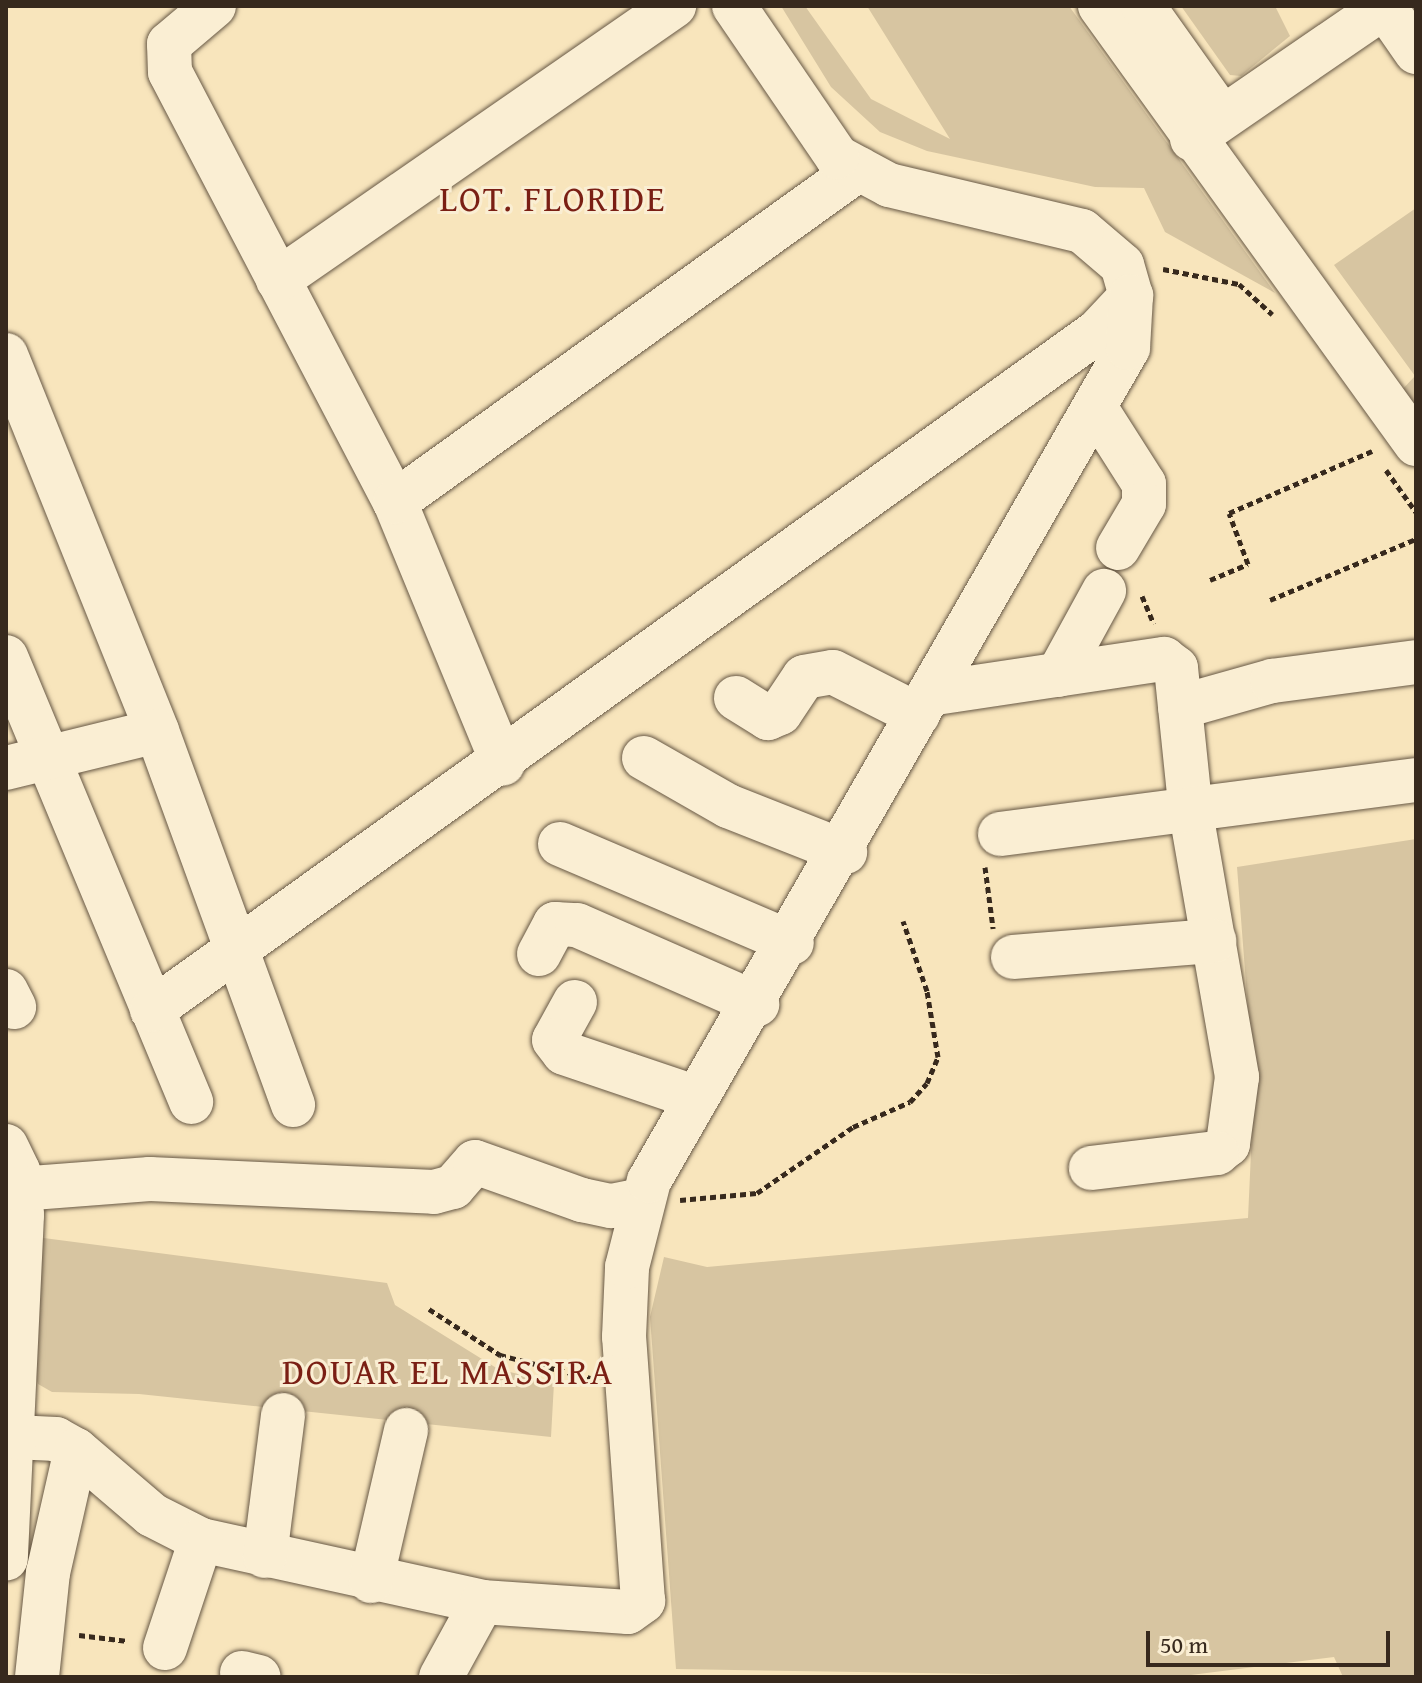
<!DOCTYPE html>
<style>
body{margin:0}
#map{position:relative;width:1422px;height:1683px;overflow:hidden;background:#f8e5bc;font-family:"Gentium Book Plus",serif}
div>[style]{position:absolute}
.green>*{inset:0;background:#d7c5a1}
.path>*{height:5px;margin-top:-2.5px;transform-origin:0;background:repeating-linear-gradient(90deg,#37291d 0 6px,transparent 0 10px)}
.roads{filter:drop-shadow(0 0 2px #675845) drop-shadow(0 0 2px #675845)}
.minor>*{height:44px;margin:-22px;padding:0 22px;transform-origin:22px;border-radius:22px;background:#faeed3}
span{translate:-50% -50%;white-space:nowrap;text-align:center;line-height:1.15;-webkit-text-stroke:6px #faeed3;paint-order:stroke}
.quarter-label{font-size:36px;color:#7a1f14;letter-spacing:2px}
.frame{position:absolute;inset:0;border:8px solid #37291d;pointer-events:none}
.scale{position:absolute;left:1146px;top:1631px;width:244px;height:36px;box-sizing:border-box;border:4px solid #37291d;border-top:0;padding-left:10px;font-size:24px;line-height:28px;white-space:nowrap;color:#37291d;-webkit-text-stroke:6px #faeed3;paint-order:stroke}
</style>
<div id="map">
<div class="green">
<div style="clip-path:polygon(781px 6px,805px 6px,871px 99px,950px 139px,867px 6px,1069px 6px,1275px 293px,1165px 232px,1144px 188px,1095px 187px,927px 151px,880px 132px,831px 87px)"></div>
<div style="clip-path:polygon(1181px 6px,1275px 6px,1290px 36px,1241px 76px,1230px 75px)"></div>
<div style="clip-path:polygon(1416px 208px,1416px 419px,1398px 394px,1415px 376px,1334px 265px)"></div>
<div style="clip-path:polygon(1416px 839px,1416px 1677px,1343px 1677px,1334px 1657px,1175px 1677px,676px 1669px,650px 1317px,664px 1257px,707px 1267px,1248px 1218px,1254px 1087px,1237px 867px)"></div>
<div style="clip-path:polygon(36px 1237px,387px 1283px,395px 1305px,498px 1369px,554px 1383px,551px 1437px,139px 1394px,52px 1392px,38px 1384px,32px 1367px)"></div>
</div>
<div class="path">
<div style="left:1163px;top:269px;width:77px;rotate:11.2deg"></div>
<div style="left:1239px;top:284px;width:45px;rotate:42.3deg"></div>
<div style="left:1386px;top:470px;width:52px;rotate:54.5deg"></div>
<div style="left:1210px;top:580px;width:41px;rotate:-22.8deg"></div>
<div style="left:1248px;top:564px;width:54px;rotate:-110.4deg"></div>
<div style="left:1229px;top:513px;width:156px;rotate:-23.4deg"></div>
<div style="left:1142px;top:596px;width:30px;rotate:67deg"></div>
<div style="left:1270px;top:600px;width:158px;rotate:-22.7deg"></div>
<div style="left:985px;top:867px;width:62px;rotate:82.5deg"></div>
<div style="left:680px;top:1200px;width:77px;rotate:-5.2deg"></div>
<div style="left:757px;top:1193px;width:116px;rotate:-34.5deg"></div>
<div style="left:853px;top:1127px;width:62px;rotate:-23.7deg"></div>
<div style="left:910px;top:1102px;width:25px;rotate:-48deg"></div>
<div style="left:927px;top:1083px;width:28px;rotate:-67deg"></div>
<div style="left:938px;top:1057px;width:67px;rotate:-99.5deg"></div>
<div style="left:927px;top:991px;width:74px;rotate:-108.9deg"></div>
<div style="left:429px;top:1309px;width:85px;rotate:32.9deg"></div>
<div style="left:500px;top:1355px;width:93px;rotate:14.3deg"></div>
<div style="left:79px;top:1635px;width:49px;rotate:7deg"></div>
</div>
<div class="roads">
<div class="minor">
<div style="left:214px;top:6px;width:59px;rotate:139.8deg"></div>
<div style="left:169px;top:44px;width:28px;rotate:88deg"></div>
<div style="left:170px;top:72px;width:485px;rotate:62.4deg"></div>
<div style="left:395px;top:502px;width:283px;rotate:67.6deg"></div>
<div style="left:1100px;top:6px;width:540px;rotate:54.19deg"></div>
<div style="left:1143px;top:6px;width:136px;rotate:54.6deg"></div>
<div style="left:1384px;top:6px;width:56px;rotate:55.2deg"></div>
<div style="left:1192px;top:139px;width:233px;rotate:-34.5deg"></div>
<div style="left:278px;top:280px;width:482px;rotate:-34.7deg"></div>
<div style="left:6px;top:355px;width:405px;rotate:68.1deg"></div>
<div style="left:157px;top:731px;width:398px;rotate:70deg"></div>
<div style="left:1095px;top:407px;width:91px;rotate:57.5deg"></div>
<div style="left:1144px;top:484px;width:20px;rotate:90deg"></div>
<div style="left:1144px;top:504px;width:51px;rotate:120.6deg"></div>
<div style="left:395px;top:502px;width:571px;rotate:-35.67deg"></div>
<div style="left:6px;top:657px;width:482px;rotate:67.4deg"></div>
<div style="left:1058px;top:675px;width:96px;rotate:-61.3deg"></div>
<div style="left:929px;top:694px;width:238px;rotate:-8.5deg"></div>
<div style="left:1164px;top:659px;width:15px;rotate:37deg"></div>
<div style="left:1176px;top:668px;width:146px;rotate:84.1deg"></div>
<div style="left:1191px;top:813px;width:268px;rotate:80.1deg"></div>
<div style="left:1237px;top:1077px;width:68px;rotate:97.7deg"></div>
<div style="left:1228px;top:1144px;width:14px;rotate:141deg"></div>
<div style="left:1217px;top:1153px;width:127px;rotate:173.2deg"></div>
<div style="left:736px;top:698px;width:38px;rotate:32deg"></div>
<div style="left:768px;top:718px;width:13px;rotate:-23deg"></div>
<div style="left:780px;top:713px;width:43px;rotate:-56.3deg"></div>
<div style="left:804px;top:677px;width:29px;rotate:-10deg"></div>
<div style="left:833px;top:672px;width:95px;rotate:26.8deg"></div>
<div style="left:1180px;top:707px;width:96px;rotate:-15.8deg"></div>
<div style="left:1272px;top:681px;width:145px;rotate:-7.5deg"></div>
<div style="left:644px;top:758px;width:97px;rotate:29.7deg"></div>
<div style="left:728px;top:806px;width:126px;rotate:21.5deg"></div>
<div style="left:6px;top:768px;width:155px;rotate:-13.8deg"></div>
<div style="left:1000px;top:834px;width:419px;rotate:-7.4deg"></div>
<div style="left:560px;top:844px;width:252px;rotate:23.1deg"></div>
<div style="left:539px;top:954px;width:34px;rotate:-62deg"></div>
<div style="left:555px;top:924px;width:22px;rotate:3deg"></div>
<div style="left:577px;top:925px;width:197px;rotate:23.7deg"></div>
<div style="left:1013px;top:957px;width:202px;rotate:-4.6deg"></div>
<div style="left:6px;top:991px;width:18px;rotate:63deg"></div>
<div style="left:575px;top:1002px;width:43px;rotate:118.9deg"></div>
<div style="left:554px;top:1040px;width:16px;rotate:52deg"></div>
<div style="left:564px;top:1053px;width:140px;rotate:18.7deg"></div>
<div style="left:152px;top:1010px;width:1163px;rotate:-35.66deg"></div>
<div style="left:1097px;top:332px;width:50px;rotate:-46.6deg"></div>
<div style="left:1131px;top:296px;width:32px;rotate:-106deg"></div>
<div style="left:1122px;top:265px;width:52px;rotate:-139.6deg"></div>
<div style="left:1082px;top:231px;width:198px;rotate:-166.6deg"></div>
<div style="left:889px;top:185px;width:59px;rotate:-151.7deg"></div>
<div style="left:837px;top:157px;width:183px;rotate:-124.3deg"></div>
<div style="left:6px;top:1146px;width:28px;rotate:64deg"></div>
<div style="left:18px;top:1171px;width:44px;rotate:84.8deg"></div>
<div style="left:22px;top:1215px;width:344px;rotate:92.7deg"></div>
<div style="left:19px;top:1189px;width:131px;rotate:-4.4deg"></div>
<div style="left:150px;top:1179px;width:284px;rotate:2.6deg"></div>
<div style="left:434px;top:1192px;width:20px;rotate:-15deg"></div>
<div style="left:453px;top:1187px;width:33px;rotate:-49deg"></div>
<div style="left:475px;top:1162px;width:114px;rotate:19.6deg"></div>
<div style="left:582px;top:1200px;width:30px;rotate:12deg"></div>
<div style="left:611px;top:1206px;width:33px;rotate:-11deg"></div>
<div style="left:14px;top:1437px;width:42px;rotate:2.7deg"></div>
<div style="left:56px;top:1439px;width:23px;rotate:29deg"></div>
<div style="left:76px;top:1450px;width:100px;rotate:40.5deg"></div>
<div style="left:152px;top:1515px;width:55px;rotate:27deg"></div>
<div style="left:201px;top:1540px;width:288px;rotate:12.4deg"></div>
<div style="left:265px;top:1556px;width:142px;rotate:-82.7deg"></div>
<div style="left:371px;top:1581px;width:155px;rotate:-76.9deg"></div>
<div style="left:165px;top:1648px;width:114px;rotate:-71.6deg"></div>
<div style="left:242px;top:1673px;width:17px;rotate:13deg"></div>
<div style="left:37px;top:1677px;width:105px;rotate:-84deg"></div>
<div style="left:48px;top:1573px;width:126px;rotate:-77.2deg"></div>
<div style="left:441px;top:1677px;width:85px;rotate:-61.3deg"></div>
<div style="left:482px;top:1602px;width:146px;rotate:3.9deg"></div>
<div style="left:628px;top:1612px;width:19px;rotate:-36deg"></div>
<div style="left:643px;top:1601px;width:265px;rotate:-94.1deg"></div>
<div style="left:624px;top:1337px;width:70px;rotate:-87.5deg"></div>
<div style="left:627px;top:1267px;width:89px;rotate:-75.7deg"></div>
<div style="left:649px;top:1181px;width:961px;rotate:-60.1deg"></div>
<div style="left:1128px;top:348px;width:52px;rotate:-86.7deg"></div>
</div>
</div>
<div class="quarter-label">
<span style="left:553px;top:198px">LOT. FLORIDE</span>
<span style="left:448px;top:1371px">DOUAR EL MASSIRA</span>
</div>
<div class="frame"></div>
<div class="scale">50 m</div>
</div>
